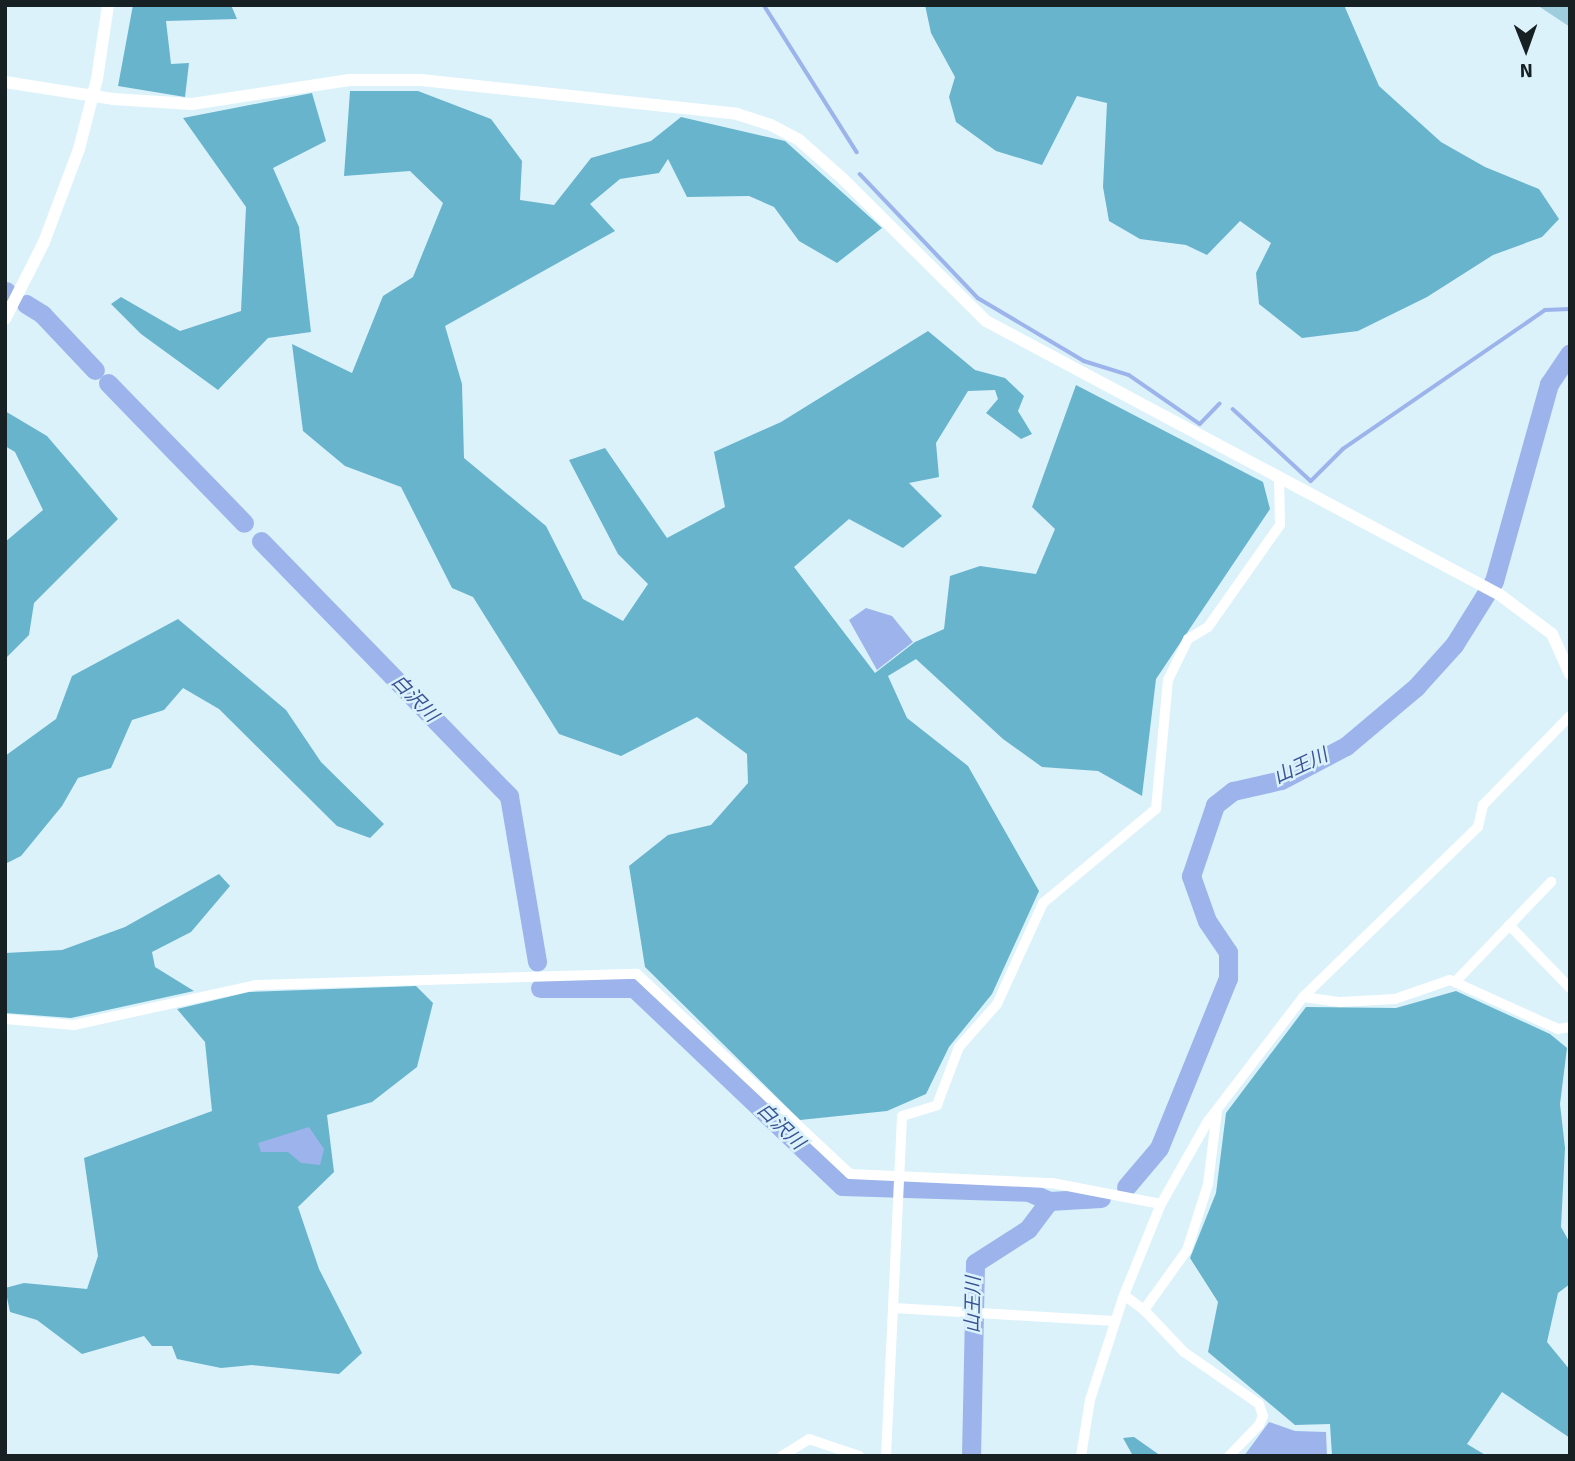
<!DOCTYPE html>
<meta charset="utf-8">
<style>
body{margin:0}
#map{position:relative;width:1575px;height:1461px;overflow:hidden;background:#dbf2fb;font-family:Signika,"Noto Sans JP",sans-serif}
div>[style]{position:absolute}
.green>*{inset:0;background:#9ecddd}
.forest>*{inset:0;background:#68b4cd}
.water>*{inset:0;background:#9cb4eb}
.stream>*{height:3.5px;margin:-1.75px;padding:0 1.75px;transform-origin:1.75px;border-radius:1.75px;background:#9cb4eb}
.river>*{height:19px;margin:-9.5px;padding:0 9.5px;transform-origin:9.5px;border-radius:9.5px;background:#9cb4eb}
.minor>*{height:10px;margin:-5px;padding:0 5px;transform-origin:5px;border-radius:5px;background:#fff}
.tertiary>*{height:12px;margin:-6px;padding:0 6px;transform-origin:6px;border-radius:6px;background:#fff}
span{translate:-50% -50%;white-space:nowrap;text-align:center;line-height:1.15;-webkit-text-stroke:5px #dbf2fb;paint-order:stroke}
.water-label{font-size:19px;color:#395396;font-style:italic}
.frame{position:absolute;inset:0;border:7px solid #172023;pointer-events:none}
.north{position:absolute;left:1491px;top:14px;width:70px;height:70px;-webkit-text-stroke:5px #dbf2fb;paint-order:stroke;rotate:179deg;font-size:19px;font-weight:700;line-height:28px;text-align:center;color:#172023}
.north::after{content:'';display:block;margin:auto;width:24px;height:32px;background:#172023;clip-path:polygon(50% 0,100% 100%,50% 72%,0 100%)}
</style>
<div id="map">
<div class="green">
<div style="clip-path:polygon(1537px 5px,1570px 5px,1570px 27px)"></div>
</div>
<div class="forest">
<div style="clip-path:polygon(133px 5px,231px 5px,237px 19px,166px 21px,171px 64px,189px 63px,185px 97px,118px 86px)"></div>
<div style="clip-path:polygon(925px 5px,1344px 5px,1379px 86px,1441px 142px,1485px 167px,1539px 189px,1559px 219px,1542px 237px,1493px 255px,1427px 297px,1358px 331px,1302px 338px,1259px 304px,1256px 273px,1271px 243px,1240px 221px,1207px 255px,1186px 245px,1140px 239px,1109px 221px,1103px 187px,1107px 103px,1077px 96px,1042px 165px,996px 151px,956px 122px,949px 97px,955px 77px,931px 33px)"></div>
<div style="clip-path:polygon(350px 91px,418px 91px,491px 119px,522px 161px,520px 200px,554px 205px,591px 158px,651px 141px,681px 117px,785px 141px,882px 228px,837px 263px,799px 241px,774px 207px,749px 196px,687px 197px,668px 159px,659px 173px,620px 179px,590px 204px,615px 231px,445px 326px,462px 384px,464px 458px,546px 526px,583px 599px,623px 621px,648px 584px,618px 554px,569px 460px,605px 448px,667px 538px,725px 507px,714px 452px,781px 422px,928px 331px,975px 370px,1005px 378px,1024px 396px,1018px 411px,1032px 434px,1021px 439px,986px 413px,998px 399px,995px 390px,968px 391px,936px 443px,939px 477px,909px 483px,942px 516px,903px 548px,849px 519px,794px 567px,875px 673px,915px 642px,944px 629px,950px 576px,980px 566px,1036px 574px,1055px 529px,1032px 507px,1076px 385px,1263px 482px,1270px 509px,1156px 679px,1142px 796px,1098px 771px,1042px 767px,1003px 739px,916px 659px,888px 676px,907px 718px,968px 766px,1039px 891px,992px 994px,949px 1047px,926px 1094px,887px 1111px,800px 1120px,645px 967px,629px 866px,668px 835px,711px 825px,748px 783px,747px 754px,697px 717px,621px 756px,559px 734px,473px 597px,452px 588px,401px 487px,345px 466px,303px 431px,292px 344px,352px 373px,383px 296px,413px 277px,443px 203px,410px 171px,344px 176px)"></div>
<div style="clip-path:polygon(312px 93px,326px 141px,273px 168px,299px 227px,311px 332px,268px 338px,218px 390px,141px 334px,111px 304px,121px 297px,180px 331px,241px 311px,246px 207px,183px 118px)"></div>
<div style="clip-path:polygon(5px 411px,47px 436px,118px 519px,34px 603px,29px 635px,5px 659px,5px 542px,43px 510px,15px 452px,5px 446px)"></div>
<div style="clip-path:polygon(178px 619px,286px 710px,321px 762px,384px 824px,370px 838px,337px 826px,219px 709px,183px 688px,164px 710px,132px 720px,111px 768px,78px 778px,62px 806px,21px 856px,5px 864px,5px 756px,56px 719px,72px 676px)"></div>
<div style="clip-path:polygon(219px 874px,230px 886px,191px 932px,152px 952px,155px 967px,194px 991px,71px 1018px,5px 1013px,5px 953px,62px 950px,125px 927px)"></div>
<div style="clip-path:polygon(416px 986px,433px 1003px,417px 1067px,372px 1102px,327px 1115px,334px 1172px,298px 1207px,319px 1269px,362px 1353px,339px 1374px,252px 1365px,221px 1368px,177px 1359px,172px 1346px,152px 1346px,144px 1336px,82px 1354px,37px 1320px,10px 1312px,5px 1288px,24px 1283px,87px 1289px,98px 1256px,84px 1158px,212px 1111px,205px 1042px,177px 1009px,249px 992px)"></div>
<div style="clip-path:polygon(1456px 991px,1550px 1034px,1567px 1048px,1560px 1104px,1565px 1148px,1561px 1227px,1570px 1243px,1570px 1284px,1558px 1293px,1547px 1342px,1570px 1370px,1570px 1438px,1502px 1392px,1467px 1444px,1487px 1456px,1332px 1456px,1330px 1424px,1295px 1425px,1208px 1352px,1218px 1302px,1190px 1258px,1216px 1193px,1226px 1113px,1306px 1007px,1396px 1008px)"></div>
<div style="clip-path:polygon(1133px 1437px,1134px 1437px,1161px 1456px,1133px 1456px,1123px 1438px)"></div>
</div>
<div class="water">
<div style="clip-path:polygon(866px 608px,892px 616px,913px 642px,877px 670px,849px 620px)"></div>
<div style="clip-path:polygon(309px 1127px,324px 1149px,320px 1165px,301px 1163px,288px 1152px,261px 1152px,258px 1143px)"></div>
<div style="clip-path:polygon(1269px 1422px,1295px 1431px,1326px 1432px,1327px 1456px,1244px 1456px)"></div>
</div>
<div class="stream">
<div style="left:764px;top:5px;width:174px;rotate:57.7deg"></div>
<div style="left:860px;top:174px;width:171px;rotate:46.4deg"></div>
<div style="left:978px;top:298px;width:123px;rotate:30.7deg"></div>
<div style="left:1084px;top:361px;width:47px;rotate:17.3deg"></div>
<div style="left:1129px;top:375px;width:86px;rotate:34.6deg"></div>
<div style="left:1200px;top:424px;width:28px;rotate:-46deg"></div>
<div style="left:1233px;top:409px;width:106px;rotate:42.7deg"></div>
<div style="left:1311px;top:481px;width:45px;rotate:-45deg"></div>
<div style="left:1343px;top:449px;width:245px;rotate:-34.5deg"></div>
<div style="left:1545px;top:310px;width:25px;rotate:-2deg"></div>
</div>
<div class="river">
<div style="left:5px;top:291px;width:1px"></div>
<div style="left:26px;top:304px;width:19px;rotate:32deg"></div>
<div style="left:42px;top:314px;width:77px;rotate:46.6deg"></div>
<div style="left:108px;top:383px;width:195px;rotate:45.8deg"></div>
<div style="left:261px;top:541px;width:356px;rotate:45.8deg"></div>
<div style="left:509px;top:796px;width:168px;rotate:80.4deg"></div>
<div style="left:540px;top:988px;width:94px"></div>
<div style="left:634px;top:988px;width:287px;rotate:43.6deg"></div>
<div style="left:842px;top:1186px;width:187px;rotate:1.8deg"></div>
<div style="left:1029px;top:1192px;width:22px;rotate:24deg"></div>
<div style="left:1049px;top:1201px;width:52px;rotate:-3.3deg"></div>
<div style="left:1126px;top:1187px;width:51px;rotate:-49.8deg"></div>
<div style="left:1159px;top:1148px;width:183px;rotate:-67.9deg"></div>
<div style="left:1228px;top:978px;width:26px;rotate:-90deg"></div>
<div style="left:1228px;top:952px;width:37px;rotate:-124deg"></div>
<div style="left:1207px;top:921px;width:48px;rotate:-109.6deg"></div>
<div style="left:1191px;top:876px;width:75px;rotate:-71.3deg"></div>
<div style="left:1215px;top:805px;width:23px;rotate:-38deg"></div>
<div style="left:1233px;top:791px;width:49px;rotate:-12.9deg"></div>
<div style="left:1281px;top:780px;width:73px;rotate:-27.6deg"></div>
<div style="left:1346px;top:746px;width:92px;rotate:-40.1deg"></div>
<div style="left:1416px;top:687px;width:57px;rotate:-47.9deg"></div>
<div style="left:1454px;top:645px;width:75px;rotate:-58deg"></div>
<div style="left:1494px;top:581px;width:205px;rotate:-74.4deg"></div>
<div style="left:1549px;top:384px;width:37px;rotate:-56deg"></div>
<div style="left:971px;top:1456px;width:193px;rotate:-88.8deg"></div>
<div style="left:975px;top:1263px;width:63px;rotate:-32.7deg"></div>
<div style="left:1028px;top:1229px;width:35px;rotate:-53deg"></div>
</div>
<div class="minor">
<div style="left:1509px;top:925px;width:88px;rotate:45.9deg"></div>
<div style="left:1455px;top:982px;width:139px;rotate:-46.2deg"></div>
<div style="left:1303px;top:997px;width:37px;rotate:8deg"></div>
<div style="left:1340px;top:1002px;width:55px;rotate:-3.1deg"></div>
<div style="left:1395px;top:999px;width:58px;rotate:-19.1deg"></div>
<div style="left:1450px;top:980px;width:119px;rotate:24.4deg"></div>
<div style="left:1558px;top:1029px;width:12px;rotate:-9deg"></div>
<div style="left:5px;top:1019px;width:69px;rotate:5deg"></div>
<div style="left:74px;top:1025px;width:186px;rotate:-12.4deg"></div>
<div style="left:256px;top:985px;width:381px;rotate:-1.7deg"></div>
<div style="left:637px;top:974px;width:292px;rotate:43.2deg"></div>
<div style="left:850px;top:1174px;width:202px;rotate:2.6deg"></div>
<div style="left:1052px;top:1183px;width:111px;rotate:10.9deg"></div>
<div style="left:1124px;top:1295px;width:98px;rotate:-67.9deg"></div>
<div style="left:1161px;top:1204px;width:95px;rotate:-60.5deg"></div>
<div style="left:1208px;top:1121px;width:156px;rotate:-52.5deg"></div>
<div style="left:1303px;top:997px;width:244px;rotate:-44.2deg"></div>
<div style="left:1478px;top:827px;width:23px;rotate:-77deg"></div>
<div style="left:1483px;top:805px;width:124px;rotate:-45.7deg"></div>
<div style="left:894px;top:1308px;width:221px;rotate:3.4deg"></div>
<div style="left:1144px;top:1310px;width:58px;rotate:46.4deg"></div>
<div style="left:1184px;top:1352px;width:91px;rotate:34.7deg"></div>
<div style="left:1259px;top:1404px;width:13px;rotate:72deg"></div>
<div style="left:1263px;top:1416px;width:10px;rotate:114deg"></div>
<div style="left:1259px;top:1425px;width:43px;rotate:134.1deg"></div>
<div style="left:782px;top:1456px;width:32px;rotate:-32deg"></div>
<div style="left:809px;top:1439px;width:53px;rotate:18.8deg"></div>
<div style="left:886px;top:1456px;width:340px;rotate:-87.3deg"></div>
<div style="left:902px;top:1116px;width:37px;rotate:-17deg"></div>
<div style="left:937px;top:1105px;width:62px;rotate:-69.2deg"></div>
<div style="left:959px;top:1047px;width:57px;rotate:-48.5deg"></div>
<div style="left:997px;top:1004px;width:111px;rotate:-65.5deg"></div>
<div style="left:1043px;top:903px;width:147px;rotate:-39.8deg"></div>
<div style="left:1156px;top:809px;width:130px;rotate:-84.7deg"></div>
<div style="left:1168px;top:680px;width:46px;rotate:-64deg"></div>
<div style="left:1188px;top:639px;width:23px;rotate:-31deg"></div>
<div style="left:1208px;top:627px;width:125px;rotate:-54.8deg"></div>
<div style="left:1280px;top:525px;width:47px;rotate:-91.2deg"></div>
<div style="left:1081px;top:1456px;width:57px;rotate:-80.9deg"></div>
<div style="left:1090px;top:1400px;width:110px;rotate:-72.1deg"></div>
<div style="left:1124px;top:1295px;width:25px;rotate:37deg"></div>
<div style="left:1144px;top:1310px;width:74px;rotate:-54.4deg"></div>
<div style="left:1187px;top:1250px;width:69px;rotate:-72.3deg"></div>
<div style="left:1208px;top:1184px;width:74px;rotate:-83deg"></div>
</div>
<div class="tertiary">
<div style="left:5px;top:82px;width:109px;rotate:8.9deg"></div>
<div style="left:113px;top:99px;width:79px;rotate:3.6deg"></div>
<div style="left:192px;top:104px;width:159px;rotate:-8.7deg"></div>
<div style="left:349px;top:80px;width:72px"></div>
<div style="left:421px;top:80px;width:318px;rotate:6.1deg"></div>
<div style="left:737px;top:114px;width:36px;rotate:18deg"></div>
<div style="left:771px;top:125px;width:32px;rotate:28deg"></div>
<div style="left:799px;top:140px;width:57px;rotate:41.5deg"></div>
<div style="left:842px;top:178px;width:203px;rotate:44.8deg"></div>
<div style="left:986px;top:321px;width:582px;rotate:28.06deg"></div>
<div style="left:1500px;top:595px;width:65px;rotate:36.9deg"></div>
<div style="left:1552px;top:634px;width:44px;rotate:65.8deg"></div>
<div style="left:5px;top:319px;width:86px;rotate:-63.1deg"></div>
<div style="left:44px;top:242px;width:99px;rotate:-69.4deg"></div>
<div style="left:79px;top:149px;width:72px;rotate:-75.6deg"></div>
<div style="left:97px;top:79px;width:75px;rotate:-81.5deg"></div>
</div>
<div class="water-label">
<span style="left:414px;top:699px;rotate:46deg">白沢川</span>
<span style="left:1301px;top:767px;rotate:-25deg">山王川</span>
<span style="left:780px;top:1127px;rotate:44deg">白沢川</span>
<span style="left:974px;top:1305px;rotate:-89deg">山王川</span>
</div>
<div class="frame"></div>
<div class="north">N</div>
</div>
